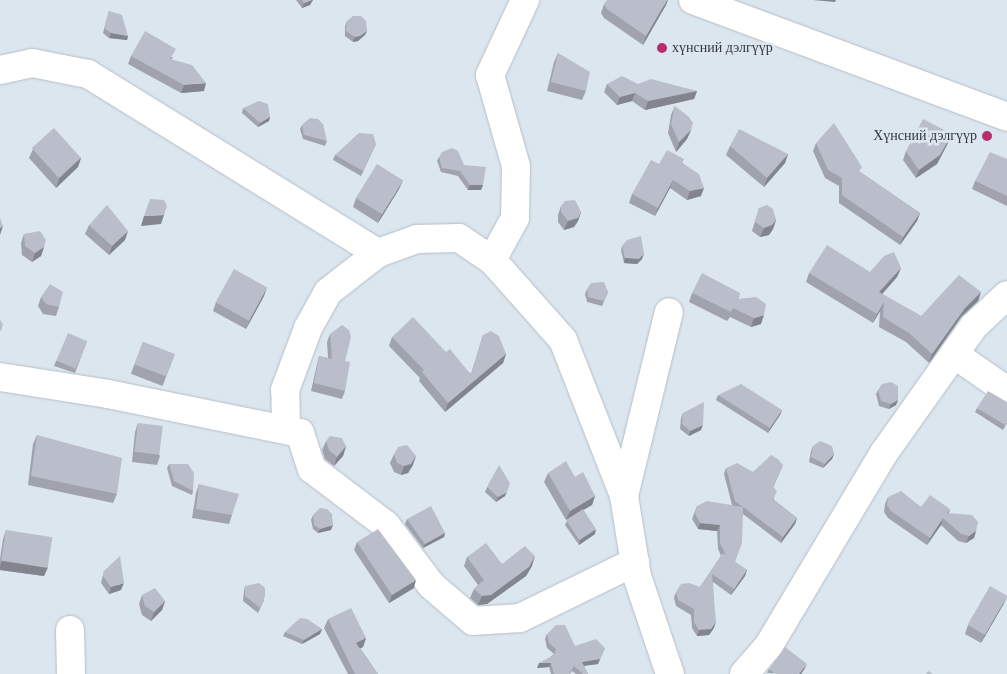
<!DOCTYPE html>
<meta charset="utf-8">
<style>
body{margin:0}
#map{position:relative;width:1007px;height:674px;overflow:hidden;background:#dce6ef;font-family:Georgia,serif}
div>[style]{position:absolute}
.roads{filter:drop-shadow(0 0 1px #b5bec7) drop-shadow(0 0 1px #b5bec7)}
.street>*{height:28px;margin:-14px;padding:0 14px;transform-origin:14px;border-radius:14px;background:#fff}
.wall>*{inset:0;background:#a0a3ae;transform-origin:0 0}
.shaded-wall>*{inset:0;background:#82858d}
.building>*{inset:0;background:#babeca;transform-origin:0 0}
.dots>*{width:14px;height:14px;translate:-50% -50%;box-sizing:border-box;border:2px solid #dce6ef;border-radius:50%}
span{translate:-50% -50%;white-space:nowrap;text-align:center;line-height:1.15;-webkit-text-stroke:5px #dce6ef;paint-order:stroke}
.poi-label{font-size:14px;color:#33373b}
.left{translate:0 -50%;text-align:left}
.right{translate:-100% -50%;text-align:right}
</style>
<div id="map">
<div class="roads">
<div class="street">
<div style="left:525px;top:0;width:83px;rotate:115deg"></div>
<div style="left:490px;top:75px;width:95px;rotate:74.1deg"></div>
<div style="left:516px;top:166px;width:52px;rotate:91.1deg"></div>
<div style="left:515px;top:218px;width:48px;rotate:118.7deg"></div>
<div style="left:492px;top:260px;width:107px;rotate:48.4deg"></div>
<div style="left:563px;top:340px;width:168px;rotate:68.6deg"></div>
<div style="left:624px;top:496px;width:81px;rotate:80.8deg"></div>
<div style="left:637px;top:576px;width:103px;rotate:71.4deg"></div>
<div style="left:693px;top:0;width:335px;rotate:20.4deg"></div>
<div style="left:0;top:70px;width:33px;rotate:-12deg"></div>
<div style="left:32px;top:63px;width:57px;rotate:11.1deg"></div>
<div style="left:88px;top:74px;width:341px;rotate:31.7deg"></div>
<div style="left:954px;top:354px;width:65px;rotate:34.9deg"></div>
<div style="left:0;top:377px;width:109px;rotate:8.9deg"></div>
<div style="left:108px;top:394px;width:196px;rotate:11.5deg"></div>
<div style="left:300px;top:433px;width:38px;rotate:72deg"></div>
<div style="left:312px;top:469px;width:93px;rotate:37.1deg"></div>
<div style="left:386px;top:525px;width:75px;rotate:53.1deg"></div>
<div style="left:431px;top:585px;width:55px;rotate:40.6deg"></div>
<div style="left:473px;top:621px;width:47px;rotate:-3.7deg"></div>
<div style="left:520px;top:618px;width:128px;rotate:-26deg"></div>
<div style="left:286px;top:429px;width:39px;rotate:-91deg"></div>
<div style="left:285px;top:390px;width:66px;rotate:-69.6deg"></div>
<div style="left:308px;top:328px;width:41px;rotate:-60.9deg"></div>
<div style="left:328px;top:292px;width:63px;rotate:-38deg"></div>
<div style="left:378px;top:253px;width:41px;rotate:-19.7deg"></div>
<div style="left:417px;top:239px;width:42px;rotate:-1.4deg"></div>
<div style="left:459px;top:238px;width:40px;rotate:34deg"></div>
<div style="left:624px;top:496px;width:189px;rotate:-76.3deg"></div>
<div style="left:70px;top:630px;width:44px;rotate:88.7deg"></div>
<div style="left:744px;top:674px;width:38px;rotate:-49deg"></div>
<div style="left:769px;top:645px;width:224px;rotate:-59.1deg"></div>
<div style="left:884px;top:453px;width:156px;rotate:-54.7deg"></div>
<div style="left:974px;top:326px;width:45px;rotate:-43.2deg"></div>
</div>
</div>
<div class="wall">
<div style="clip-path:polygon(296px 0,313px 0,310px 5px,302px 8px)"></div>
<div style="clip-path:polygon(604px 4px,666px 5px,643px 45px,604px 18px,601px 13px)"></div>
<div style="clip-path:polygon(109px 11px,128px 36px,127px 40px,109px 38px,103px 33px)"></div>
<div style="clip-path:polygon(347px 21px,367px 31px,365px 35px,358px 41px,353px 42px,345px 36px,345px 26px)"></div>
<div style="clip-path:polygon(558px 53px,586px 91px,582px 100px,547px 91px,554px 62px)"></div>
<div style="clip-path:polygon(131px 56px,173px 57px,171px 60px,204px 91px,181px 93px,128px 64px)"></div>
<div style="clip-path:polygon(607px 84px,638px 84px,697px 91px,694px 99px,645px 110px,632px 101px,617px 105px,604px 92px)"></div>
<div style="clip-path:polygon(675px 106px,691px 130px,687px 139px,676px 152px,668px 133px,671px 115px)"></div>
<div style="clip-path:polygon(243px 108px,270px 117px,269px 121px,258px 127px,242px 113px)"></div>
<div style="clip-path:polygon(302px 125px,327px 141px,325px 146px,303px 139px,300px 129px)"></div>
<div style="clip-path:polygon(952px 134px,948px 143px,937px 164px,916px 178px,903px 160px,906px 151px)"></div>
<div style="clip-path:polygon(816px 143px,860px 172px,920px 213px,917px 221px,900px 245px,839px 203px,839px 186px,825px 178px,813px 151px)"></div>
<div style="clip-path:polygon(376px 144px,361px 176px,333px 160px,335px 155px)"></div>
<div style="clip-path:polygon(730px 146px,788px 154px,785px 163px,764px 187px,726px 155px)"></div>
<div style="clip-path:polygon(33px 149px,81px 158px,78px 167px,56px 188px,29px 158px)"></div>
<div style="clip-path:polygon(439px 157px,464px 165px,483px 185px,481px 190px,468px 190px,458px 176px,441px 172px,437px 161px)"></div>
<div style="clip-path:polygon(1007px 159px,1007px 206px,972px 189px,975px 181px)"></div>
<div style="clip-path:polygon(683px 163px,701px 196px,687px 200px,670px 188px,655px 216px,629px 203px,632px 194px,659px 164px)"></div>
<div style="clip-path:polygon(403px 180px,399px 189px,378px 223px,353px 207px,356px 198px)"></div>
<div style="clip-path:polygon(561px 206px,581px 212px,578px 221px,574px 227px,564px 230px,558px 222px,558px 215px)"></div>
<div style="clip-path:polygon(759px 208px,776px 220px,773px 229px,769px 235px,760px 237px,752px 231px)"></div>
<div style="clip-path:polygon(89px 225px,125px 240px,109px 255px,85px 234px)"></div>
<div style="clip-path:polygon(24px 234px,44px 247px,41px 256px,32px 262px,22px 255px,21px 243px)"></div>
<div style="clip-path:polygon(622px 246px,642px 259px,637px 264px,624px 263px,621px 250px)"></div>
<div style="clip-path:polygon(901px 268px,897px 277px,882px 294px,921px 316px,981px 292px,978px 301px,961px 317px,929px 363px,906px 342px,879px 327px,880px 311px,873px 323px,806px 282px,809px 273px,870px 272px)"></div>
<div style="clip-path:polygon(267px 287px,264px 296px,246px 329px,213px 311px,216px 302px)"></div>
<div style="clip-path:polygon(587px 289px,608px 292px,602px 306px,587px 302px,585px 294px)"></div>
<div style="clip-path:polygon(692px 293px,740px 293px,738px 299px,761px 324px,751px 327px,730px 317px,727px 321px,689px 302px)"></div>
<div style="clip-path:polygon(41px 297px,59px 307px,56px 316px,43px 314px,38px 306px)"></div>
<div style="clip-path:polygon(330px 334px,345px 361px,345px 391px,342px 399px,311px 391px,317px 364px,319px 356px,328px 358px,327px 342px)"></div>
<div style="clip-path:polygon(483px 335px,506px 354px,503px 363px,445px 412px,419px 381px,420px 378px,389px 346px,392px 337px,446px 352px,471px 374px)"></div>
<div style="clip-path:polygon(87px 341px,75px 373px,54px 366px,56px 361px)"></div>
<div style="left:143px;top:342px;width:34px;height:34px;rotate:21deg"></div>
<div style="clip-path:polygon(878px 390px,898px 400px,896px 405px,889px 409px,879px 406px,876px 394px)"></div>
<div style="clip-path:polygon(718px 395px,782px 410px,780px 415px,768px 433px,716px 400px)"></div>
<div style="clip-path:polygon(977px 408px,1007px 423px,1003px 430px,975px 412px)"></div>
<div style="clip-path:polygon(683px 413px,701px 430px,689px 436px,680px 429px,681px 418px)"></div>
<div style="clip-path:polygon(138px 423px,160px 456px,157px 465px,132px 462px,135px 432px)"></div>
<div style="clip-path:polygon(37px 435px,117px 494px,113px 503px,28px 485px,33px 444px)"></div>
<div style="clip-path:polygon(326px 441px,346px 446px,343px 456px,334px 466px,325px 459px,322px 450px)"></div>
<div style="clip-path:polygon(813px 446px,834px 454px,832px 459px,823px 468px,809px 462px,811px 451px)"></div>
<div style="clip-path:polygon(394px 454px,413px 465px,408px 473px,401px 475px,394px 472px,390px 463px)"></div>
<div style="clip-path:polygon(169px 464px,193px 491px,192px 495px,172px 486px,167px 468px)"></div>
<div style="clip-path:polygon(783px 465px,773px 488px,774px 500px,797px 518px,795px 524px,781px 543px,743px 514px,735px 562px,747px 570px,745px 576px,731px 595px,713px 582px,714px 628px,709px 635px,697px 636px,692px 628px,691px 615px,676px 606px,674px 598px,676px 592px,700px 587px,721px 556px,718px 549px,717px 531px,698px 529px,692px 519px,697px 506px,732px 505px,724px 474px,726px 468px,753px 472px)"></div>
<div style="clip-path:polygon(548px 473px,575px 477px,595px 496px,592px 505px,583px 510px,595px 534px,579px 545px,565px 525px,567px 521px,577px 513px,566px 520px,544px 482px)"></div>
<div style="clip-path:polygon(199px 484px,232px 515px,229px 524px,192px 518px,196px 493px)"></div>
<div style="clip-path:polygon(487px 487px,505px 496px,496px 502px,485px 492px)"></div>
<div style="clip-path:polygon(888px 497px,921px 507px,950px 509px,949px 513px,976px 531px,974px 538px,966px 543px,958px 541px,941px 525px,927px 545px,888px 518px,884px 512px,885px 504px)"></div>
<div style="clip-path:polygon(313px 515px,331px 530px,318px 533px,313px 529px,311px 520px)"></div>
<div style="clip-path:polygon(407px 519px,445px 533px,444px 537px,423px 548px,405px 524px)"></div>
<div style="clip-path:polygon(6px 530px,48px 567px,44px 576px,0 570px,0 559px,3px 539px)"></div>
<div style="clip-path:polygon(357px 542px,414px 588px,389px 603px,354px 550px)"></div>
<div style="clip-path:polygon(467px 557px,502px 564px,532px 566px,526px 576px,487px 604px,478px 605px,470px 598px,474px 589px,478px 585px,464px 566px)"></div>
<div style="clip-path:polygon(104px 571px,121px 590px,109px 594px,101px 583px)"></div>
<div style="clip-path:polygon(245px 586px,264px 600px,258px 613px,243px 601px,244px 591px)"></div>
<div style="clip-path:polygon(142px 595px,165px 601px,162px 610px,151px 621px,142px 615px,139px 604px)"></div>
<div style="clip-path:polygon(1007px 596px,1003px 605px,981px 643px,965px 634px,968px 625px)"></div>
<div style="clip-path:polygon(328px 619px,366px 638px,363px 647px,360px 648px,378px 674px,348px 674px,324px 628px)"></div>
<div style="clip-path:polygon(322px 629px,320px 634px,302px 644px,283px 636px,285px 632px)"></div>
<div style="clip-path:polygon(547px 634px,575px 646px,605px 648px,598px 664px,584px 666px,588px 674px,576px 674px,572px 671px,570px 674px,551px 674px,549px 667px,537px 668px,554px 654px,547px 648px,545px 639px)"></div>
<div style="clip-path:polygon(805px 668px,801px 674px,767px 673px,769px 669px)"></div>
</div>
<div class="shaded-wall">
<div style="clip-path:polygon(312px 0,313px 0,310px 5px,302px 8px,304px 3px)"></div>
<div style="clip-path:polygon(667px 0,668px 0,666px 5px,643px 45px,646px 36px)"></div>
<div style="clip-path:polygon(813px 0,836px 0,835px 2px)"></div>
<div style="clip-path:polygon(367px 31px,365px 35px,358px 41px,353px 42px,355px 37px)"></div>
<div style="clip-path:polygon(111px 33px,128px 36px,127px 40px,109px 38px)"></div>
<div style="clip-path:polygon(206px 83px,204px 91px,181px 93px,184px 85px)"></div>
<div style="clip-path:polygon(697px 91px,694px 99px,645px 110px,648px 101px)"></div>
<div style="clip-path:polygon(635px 93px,632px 101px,617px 105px,620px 97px)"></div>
<div style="clip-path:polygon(270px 117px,269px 121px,258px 127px,260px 123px)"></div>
<div style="clip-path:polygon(691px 130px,687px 139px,676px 152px,679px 142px)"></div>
<div style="clip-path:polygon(952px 134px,948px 143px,937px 164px,916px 178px,919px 170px)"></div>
<div style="clip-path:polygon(788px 154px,785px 163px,764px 187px,767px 178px)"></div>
<div style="clip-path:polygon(81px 158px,78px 167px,56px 188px,59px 179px)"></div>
<div style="clip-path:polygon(403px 180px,399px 189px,378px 223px,382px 214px)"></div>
<div style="clip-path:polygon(673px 180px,670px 188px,655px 216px,658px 208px)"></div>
<div style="clip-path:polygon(470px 185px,483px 185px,481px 190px,468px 190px)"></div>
<div style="clip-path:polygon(704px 188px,701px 196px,687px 200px,690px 191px)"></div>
<div style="clip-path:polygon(581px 212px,578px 221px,574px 227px,564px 230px,568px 221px)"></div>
<div style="clip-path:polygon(920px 213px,917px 221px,900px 245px,903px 237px)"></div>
<div style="clip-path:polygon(164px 215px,161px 224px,141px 226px,144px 216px)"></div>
<div style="clip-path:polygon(776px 220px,773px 229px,769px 235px,760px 237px,764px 228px)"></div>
<div style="clip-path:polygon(3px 226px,0 235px,0 228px)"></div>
<div style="clip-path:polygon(128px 231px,125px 240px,109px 255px,112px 246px)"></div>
<div style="clip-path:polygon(44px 247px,41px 256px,32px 262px,35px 253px)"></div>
<div style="clip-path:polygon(644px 254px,642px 259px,637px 264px,624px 263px,625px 258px)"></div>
<div style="clip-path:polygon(901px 268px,897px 277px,876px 301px,879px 292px)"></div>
<div style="clip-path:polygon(267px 287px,264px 296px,246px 329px,250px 320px)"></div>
<div style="clip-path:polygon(981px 292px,978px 301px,961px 317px,929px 363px,932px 354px,965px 308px)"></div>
<div style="clip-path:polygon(884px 302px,880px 311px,873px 323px,877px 314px)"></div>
<div style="clip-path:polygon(764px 315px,761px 324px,751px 327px,754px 318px)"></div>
<div style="clip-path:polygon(506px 354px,503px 363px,445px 412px,448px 403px)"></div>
<div style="clip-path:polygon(898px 400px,896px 405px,889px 409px,891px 404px)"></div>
<div style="clip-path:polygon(782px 410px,780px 415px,768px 433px,770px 428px)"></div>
<div style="clip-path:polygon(703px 425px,701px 430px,689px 436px,690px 431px)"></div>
<div style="clip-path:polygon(346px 446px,343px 456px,334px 466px,337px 457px)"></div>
<div style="clip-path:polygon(834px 454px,832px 459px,823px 468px,825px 464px)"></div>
<div style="clip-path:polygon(416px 456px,413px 465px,408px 473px,401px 475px,404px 466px)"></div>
<div style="clip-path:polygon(507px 492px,505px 496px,496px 502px,498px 497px)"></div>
<div style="clip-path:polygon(595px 496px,592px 505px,566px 520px,570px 511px)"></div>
<div style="clip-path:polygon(797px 518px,795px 524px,781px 543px,783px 537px)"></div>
<div style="clip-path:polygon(943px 518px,941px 525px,927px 545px,930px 538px)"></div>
<div style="clip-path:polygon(700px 523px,720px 525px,717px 531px,698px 529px)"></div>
<div style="clip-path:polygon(333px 525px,331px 530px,318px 533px,320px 529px)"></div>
<div style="clip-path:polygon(596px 529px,595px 534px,579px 545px,580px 540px)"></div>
<div style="clip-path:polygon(976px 531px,974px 538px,966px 543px,969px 536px)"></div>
<div style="clip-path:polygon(445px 533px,444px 537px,423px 548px,425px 544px)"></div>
<div style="clip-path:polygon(535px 556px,532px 566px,526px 576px,487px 604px,478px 605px,482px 596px)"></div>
<div style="clip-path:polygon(2px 561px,48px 567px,44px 576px,0 570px,0 566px)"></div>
<div style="clip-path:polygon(747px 570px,745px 576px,731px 595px,734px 589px)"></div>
<div style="clip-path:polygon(416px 580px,414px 588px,389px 603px,392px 595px)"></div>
<div style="clip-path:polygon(124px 583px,121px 590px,109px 594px,111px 587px)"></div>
<div style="clip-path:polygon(1007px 596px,1003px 605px,981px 643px,985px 634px)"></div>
<div style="clip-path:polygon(165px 601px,162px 610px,151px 621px,154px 612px)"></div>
<div style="clip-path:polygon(716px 622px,714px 628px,709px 635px,697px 636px,699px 630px)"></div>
<div style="clip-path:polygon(322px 629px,320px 634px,302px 644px,304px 640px)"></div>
<div style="clip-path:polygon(366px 638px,363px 647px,353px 652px,356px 643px)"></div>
<div style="clip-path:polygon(600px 659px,598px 664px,581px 666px,582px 662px)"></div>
<div style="clip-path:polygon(539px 663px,551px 663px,549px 667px,537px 668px)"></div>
<div style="clip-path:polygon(807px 664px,805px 668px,801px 674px,799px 674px)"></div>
</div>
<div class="building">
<div style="clip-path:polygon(302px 0,312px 0,304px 3px)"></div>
<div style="clip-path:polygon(607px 0,667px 0,646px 36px,607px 9px,604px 4px)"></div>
<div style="clip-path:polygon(109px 11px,122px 15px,128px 36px,111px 33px,104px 28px)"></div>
<div style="clip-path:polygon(353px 16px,361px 16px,366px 21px,367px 31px,360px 36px,355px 37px,346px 31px,347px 21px)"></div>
<div style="clip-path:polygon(145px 31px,176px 49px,170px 59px,192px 65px,206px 83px,184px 85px,131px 56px)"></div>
<div style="clip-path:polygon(558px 53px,590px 72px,586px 91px,551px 82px)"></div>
<div style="clip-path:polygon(622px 76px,638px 84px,651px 79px,697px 91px,648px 101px,635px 93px,620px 97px,607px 84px)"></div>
<div style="clip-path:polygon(259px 101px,268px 104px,270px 117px,260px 123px,243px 108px)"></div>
<div style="clip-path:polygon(675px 106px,689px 117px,693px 123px,691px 130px,679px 142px,671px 124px)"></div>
<div style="clip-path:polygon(310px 118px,318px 119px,323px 124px,327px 141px,304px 135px,302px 125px)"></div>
<div style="clip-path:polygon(923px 119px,952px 134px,940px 155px,919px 170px,906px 151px)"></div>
<div style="clip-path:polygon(834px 123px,862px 167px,859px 171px,920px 213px,903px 237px,842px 195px,842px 178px,828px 170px,816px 143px)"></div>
<div style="left:54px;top:128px;width:40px;height:30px;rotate:48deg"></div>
<div style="clip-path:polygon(739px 129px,788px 154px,767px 178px,730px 146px)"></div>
<div style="clip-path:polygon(359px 133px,373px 134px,376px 144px,363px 171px,335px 155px)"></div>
<div style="clip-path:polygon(452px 148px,458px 151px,464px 165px,486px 167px,483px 185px,470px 185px,460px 171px,442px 168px,439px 157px,442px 152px)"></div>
<div style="clip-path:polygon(667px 150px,684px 159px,682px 163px,699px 174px,704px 188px,690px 191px,673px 180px,658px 208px,632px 194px,651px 160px,659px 164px)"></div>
<div style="clip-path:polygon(990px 152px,1007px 159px,1007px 196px,975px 181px)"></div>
<div style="left:377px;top:164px;width:31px;height:40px;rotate:32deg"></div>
<div style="clip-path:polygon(150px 199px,164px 200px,167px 206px,164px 215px,144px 216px)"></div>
<div style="clip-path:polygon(575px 200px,581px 212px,578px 218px,568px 221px,561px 212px,561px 206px,565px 201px)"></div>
<div style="clip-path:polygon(107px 205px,128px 231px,112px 246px,89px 225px)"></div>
<div style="clip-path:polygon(767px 205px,773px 209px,776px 220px,772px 225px,764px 228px,755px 222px,759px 208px)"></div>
<div style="clip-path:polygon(0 218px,3px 226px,0 228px)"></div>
<div style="clip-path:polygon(40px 231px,46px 240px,44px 247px,35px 253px,25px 246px,24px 234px)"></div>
<div style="clip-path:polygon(641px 236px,644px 254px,639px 259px,625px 258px,622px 246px,627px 240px)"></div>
<div style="clip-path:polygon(827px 245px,870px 272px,884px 256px,894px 252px,901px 268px,879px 292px,921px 316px,959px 275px,981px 292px,965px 308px,932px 354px,909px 333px,883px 317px,884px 302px,877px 314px,809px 273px)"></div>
<div style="left:234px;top:269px;width:38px;height:38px;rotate:29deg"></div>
<div style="clip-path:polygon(702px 273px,740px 293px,737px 299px,756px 297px,766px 304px,764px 315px,754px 318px,733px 308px,731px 312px,692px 293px)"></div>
<div style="clip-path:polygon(604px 282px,608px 292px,604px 301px,588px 297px,587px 289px,591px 283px)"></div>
<div style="clip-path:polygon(50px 284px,63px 292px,59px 307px,46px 304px,41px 297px)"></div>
<div style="clip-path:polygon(413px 317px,446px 352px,450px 349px,471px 375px,483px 335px,491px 331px,499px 336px,506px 354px,448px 403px,422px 372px,424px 370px,392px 337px)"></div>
<div style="clip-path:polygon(0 320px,3px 324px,1px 331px,0 331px)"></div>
<div style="clip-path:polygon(342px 325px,349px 330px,351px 337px,345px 361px,350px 362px,345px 391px,314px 383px,319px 356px,332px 359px,330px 334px)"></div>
<div style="left:68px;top:333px;width:21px;height:30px;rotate:23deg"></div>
<div style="left:143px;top:342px;width:34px;height:24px;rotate:21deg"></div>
<div style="clip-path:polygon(891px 382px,898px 386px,898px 400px,891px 404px,881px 401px,878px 390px,882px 384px)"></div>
<div style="clip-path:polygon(741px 384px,782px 410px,770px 428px,718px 395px)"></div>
<div style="clip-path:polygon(988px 391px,1007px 402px,1007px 421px,1005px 425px,977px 408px)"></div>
<div style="clip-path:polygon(704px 402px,703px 425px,690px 431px,682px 424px,683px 413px)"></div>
<div style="left:138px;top:423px;width:25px;height:29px;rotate:7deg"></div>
<div style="clip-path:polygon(37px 435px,122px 458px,117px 494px,31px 476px)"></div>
<div style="clip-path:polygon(330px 436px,342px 438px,346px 446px,337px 457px,329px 450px,326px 441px)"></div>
<div style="clip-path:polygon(820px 441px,832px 446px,834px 454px,825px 464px,811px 457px,813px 446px)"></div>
<div style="clip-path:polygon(407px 445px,416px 456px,411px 464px,404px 466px,397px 463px,394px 454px,398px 447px)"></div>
<div style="clip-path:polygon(771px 455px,778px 459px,783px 465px,773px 487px,777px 491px,773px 500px,797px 518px,783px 537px,743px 507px,742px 543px,735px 562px,747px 570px,734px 589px,712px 574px,716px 622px,711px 629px,699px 630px,694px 622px,694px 609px,678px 600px,676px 592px,681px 584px,689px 583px,700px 587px,723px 553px,726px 555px,720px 543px,720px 525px,700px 523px,695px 513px,697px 506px,707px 501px,743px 507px,735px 501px,726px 468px,737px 463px,753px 472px)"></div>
<div style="clip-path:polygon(566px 461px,575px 477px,583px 472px,595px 496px,570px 511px,548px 473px)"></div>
<div style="clip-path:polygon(169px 464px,188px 464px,194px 473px,193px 491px,174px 481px)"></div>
<div style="clip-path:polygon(499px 465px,510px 483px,507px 492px,498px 497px,487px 487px)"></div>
<div style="clip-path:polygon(199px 484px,239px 494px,232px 515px,196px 509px)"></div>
<div style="clip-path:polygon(901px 491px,921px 507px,930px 495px,950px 509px,947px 513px,972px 515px,978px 522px,976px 531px,969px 536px,961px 534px,943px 518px,930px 538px,891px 511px,887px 505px,888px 497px)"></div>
<div style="clip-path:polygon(431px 506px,445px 533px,425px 544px,407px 519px)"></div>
<div style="clip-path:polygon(320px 508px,327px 509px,332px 514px,333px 525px,320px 529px,314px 525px,313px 515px)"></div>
<div style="left:583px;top:509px;width:24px;height:20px;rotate:57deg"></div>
<div style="clip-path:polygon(378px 529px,416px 580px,392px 595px,357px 542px)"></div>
<div style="left:6px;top:530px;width:47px;height:31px;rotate:9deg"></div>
<div style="clip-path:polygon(486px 543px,502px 564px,525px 546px,535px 556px,529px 567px,491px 595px,482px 596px,474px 589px,484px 580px,467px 557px)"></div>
<div style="clip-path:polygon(120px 556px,124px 583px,111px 587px,103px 576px,104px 571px)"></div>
<div style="clip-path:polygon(259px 583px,265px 588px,265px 596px,260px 608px,245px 596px,245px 586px)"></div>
<div style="left:990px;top:586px;width:20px;height:45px;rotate:30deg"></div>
<div style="clip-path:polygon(155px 588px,165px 601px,154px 612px,145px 606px,142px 595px)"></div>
<div style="clip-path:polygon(351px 608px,366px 638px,356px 643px,378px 674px,355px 674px,328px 619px)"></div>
<div style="clip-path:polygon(300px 618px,307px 619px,322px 629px,304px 640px,285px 632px)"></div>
<div style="clip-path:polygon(556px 625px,565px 625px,575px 646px,596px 639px,605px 648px,600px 659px,582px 662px,588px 674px,583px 674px,574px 666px,569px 674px,554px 674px,551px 663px,539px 663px,554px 655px,556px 649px,549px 643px,547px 634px)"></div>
<div style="clip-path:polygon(785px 647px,807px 664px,799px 674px,776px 674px,769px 669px)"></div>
<div style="clip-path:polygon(928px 671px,933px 674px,926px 674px)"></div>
</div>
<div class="dots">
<div style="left:662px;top:48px;background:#b52d6d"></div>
<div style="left:987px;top:136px;background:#b52d6d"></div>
</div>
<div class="poi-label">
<span class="left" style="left:672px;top:48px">хүнсний дэлгүүр</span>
<span class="right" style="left:977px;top:136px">Хүнсний дэлгүүр</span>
</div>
</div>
